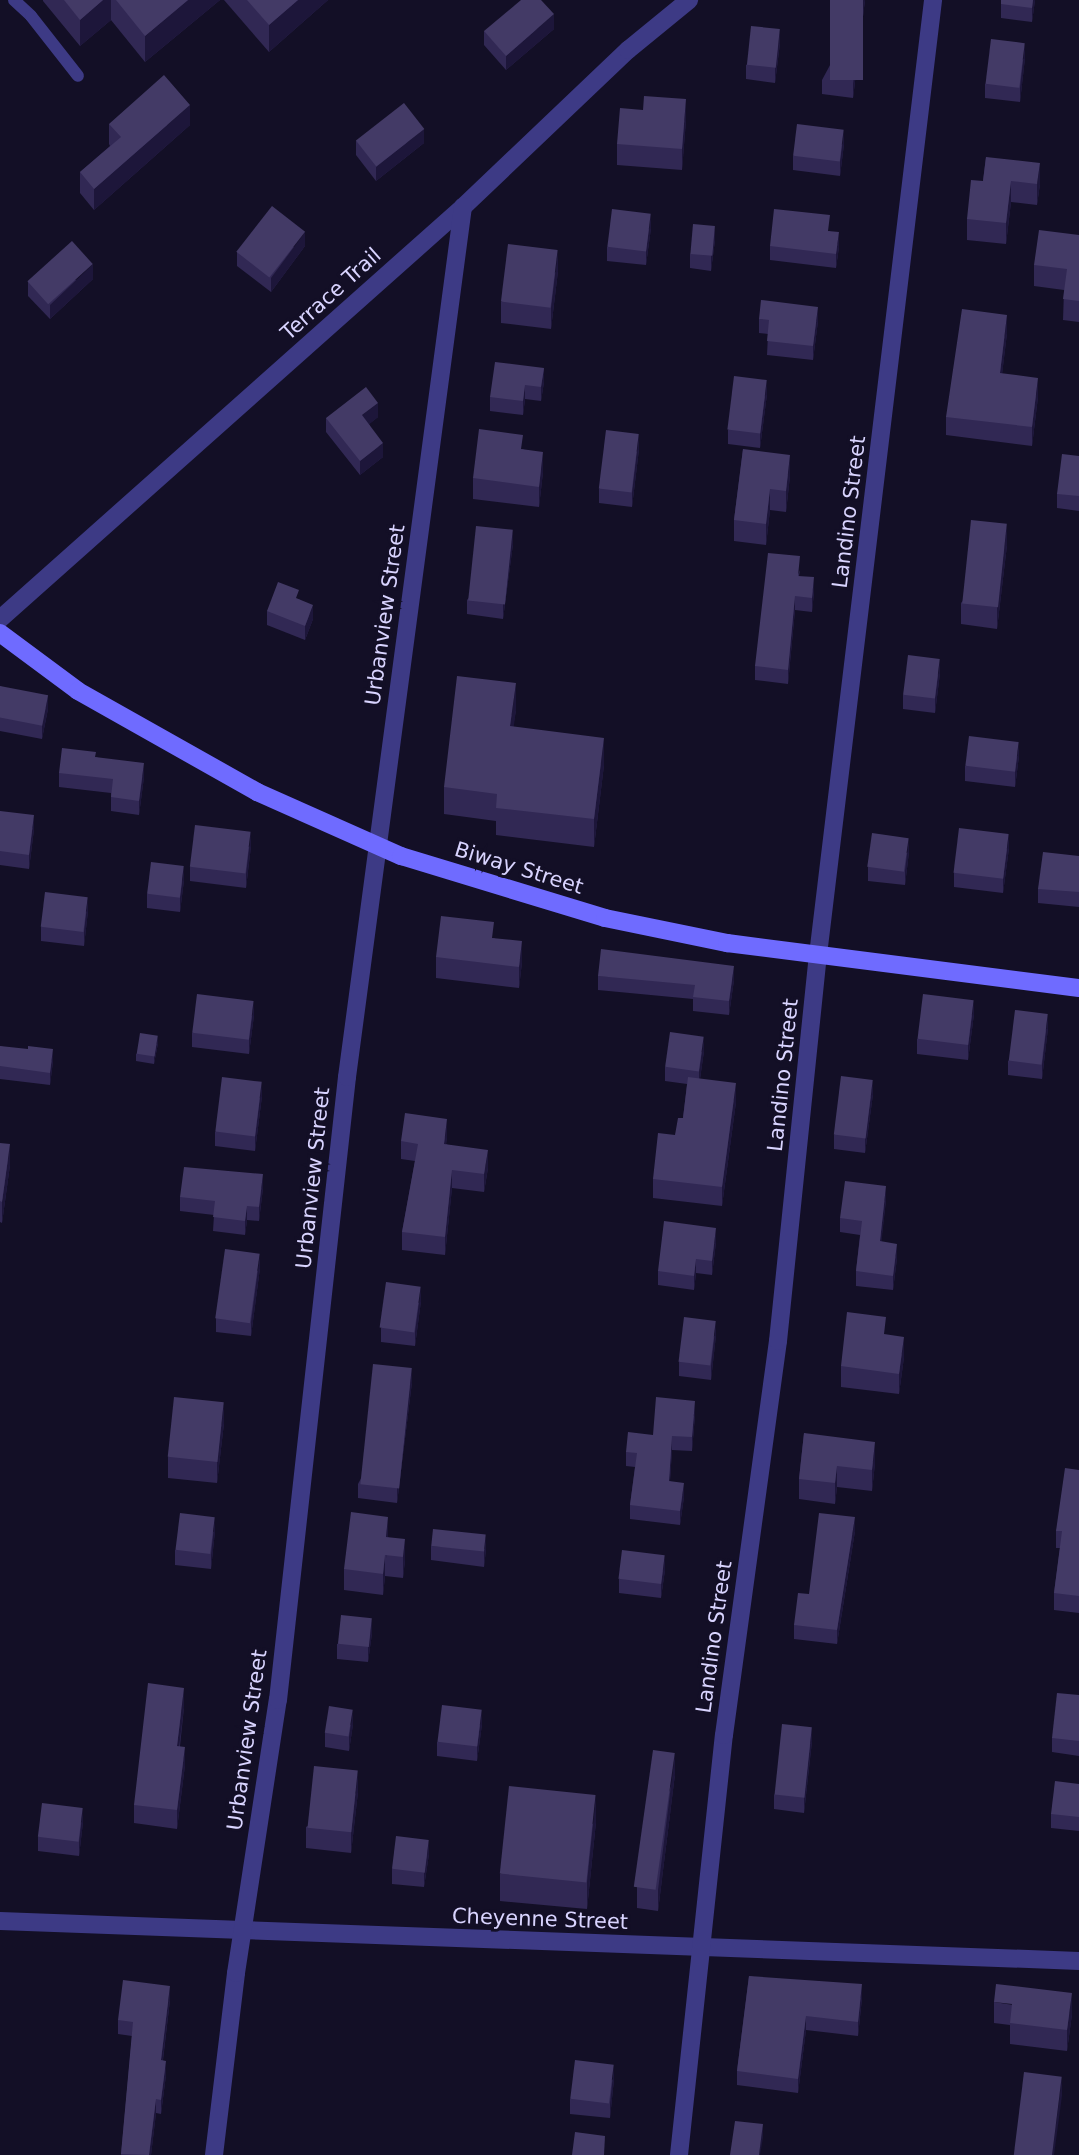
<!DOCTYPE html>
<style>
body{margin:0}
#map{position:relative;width:1079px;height:2155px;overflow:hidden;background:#130f26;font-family:"DejaVu Sans",sans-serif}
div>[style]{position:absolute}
.lane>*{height:12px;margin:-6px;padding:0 6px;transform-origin:6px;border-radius:6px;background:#3d3a85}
.street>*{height:18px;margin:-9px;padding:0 9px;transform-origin:9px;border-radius:9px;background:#3d3a85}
.secondary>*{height:18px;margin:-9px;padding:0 9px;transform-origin:9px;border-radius:9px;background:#6f6bff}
.wall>*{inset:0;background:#312854}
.shaded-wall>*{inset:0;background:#1d163a}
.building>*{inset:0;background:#433a66;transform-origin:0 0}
span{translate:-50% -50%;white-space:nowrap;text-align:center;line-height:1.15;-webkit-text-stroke:6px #130f26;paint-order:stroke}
.street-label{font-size:21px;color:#d9d4ff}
</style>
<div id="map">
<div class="lane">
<div style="left:14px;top:0;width:23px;rotate:43deg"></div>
<div style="left:31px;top:16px;width:76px;rotate:51.9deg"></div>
</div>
<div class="street">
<div style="left:0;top:619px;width:620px;rotate:-41.66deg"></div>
<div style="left:463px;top:207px;width:228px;rotate:-43.6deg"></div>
<div style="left:628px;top:50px;width:79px;rotate:-39.3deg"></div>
<div style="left:0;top:1921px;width:1080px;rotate:2.12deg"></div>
<div style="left:214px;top:2155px;width:183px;rotate:-83.1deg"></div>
<div style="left:236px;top:1973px;width:276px;rotate:-81.3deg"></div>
<div style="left:278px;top:1700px;width:627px;rotate:-83.68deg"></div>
<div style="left:347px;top:1077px;width:878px;rotate:-82.41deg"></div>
<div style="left:679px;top:2155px;width:422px;rotate:-83.9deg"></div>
<div style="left:724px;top:1735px;width:398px;rotate:-82.2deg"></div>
<div style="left:778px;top:1341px;width:388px;rotate:-84.1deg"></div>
<div style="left:818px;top:955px;width:962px;rotate:-83.13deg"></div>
</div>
<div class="secondary">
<div style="left:0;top:633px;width:97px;rotate:36.6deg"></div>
<div style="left:78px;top:691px;width:206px;rotate:29.4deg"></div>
<div style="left:257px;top:792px;width:158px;rotate:24deg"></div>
<div style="left:401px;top:856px;width:213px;rotate:16.9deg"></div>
<div style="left:605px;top:918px;width:125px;rotate:11.6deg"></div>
<div style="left:727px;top:943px;width:355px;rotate:7.3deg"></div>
</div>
<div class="wall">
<div style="clip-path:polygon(43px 0,220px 0,145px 62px,111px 20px,80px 46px,43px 1px)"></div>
<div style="clip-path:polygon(224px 0,328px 0,269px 52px)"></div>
<div style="clip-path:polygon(865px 0,853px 98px,822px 94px,822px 80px)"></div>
<div style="clip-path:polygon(1001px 0,1035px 0,1032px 22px,1001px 18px)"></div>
<div style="clip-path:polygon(554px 29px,506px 70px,484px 45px,484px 31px)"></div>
<div style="clip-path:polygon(780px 43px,775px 83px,746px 79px,746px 65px)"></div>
<div style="clip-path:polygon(1025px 58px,1020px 102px,985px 98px,985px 84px)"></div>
<div style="clip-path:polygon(686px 120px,682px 170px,617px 165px,617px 144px)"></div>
<div style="clip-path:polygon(109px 124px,190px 125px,94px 210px,80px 193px,80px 172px,110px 146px,109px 144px)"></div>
<div style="clip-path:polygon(356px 141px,424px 143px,376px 181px,356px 155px)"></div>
<div style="clip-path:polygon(844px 144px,840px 176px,793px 170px,793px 156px)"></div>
<div style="clip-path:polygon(986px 157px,1040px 184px,1037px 205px,1011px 202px,1006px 244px,967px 240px,967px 219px,983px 181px)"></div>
<div style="clip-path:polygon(651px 228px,646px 265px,607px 261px,607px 247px)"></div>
<div style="clip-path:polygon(830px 231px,839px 247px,836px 268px,770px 260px,770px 246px)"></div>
<div style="clip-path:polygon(1079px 235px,1079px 322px,1063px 320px,1064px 290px,1034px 286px,1034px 265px)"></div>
<div style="clip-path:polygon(715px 240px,711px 271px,690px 268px,690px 254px)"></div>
<div style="clip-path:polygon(305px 246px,271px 292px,237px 266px,237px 252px)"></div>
<div style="clip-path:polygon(558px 271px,551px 329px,501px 323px,501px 302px)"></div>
<div style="clip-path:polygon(93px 279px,50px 319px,28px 296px,28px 282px)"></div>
<div style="clip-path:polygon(759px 319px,818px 321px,813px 360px,767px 355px,768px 334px,759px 333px)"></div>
<div style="clip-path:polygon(1007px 333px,1002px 374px,1038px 397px,1032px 446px,946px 435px,946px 417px)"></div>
<div style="clip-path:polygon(544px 368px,544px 382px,541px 401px,525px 399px,523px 415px,490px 411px,490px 397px)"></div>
<div style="clip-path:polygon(767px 394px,760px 448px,728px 444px,728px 430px)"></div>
<div style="clip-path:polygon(378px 417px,369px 424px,383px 457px,360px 475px,326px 432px,326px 418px)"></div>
<div style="clip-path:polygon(523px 449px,543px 472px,539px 507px,473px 499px,473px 478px)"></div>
<div style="clip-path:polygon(639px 449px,632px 507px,599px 503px,599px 489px)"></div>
<div style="clip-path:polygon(743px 449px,790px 476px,786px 512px,770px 510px,766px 545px,734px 541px,734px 520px)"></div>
<div style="clip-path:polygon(1079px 456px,1079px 511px,1057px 508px,1057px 494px)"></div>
<div style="clip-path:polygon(513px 544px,503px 619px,467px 614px,467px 600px)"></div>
<div style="clip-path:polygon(1007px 545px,997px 629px,961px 624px,961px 603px)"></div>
<div style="clip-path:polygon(800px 570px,799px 576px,814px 592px,812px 612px,795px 610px,788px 684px,755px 680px,755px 666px)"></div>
<div style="clip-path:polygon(299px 599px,313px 619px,305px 640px,267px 625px,267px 611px)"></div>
<div style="clip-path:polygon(940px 673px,935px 713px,903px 709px,903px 695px)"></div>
<div style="clip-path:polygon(0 686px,48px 709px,42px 739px,0 731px)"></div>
<div style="clip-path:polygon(516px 710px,513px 727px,604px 765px,594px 847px,496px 835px,496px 821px,444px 814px,444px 787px)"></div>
<div style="clip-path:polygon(1019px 756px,1015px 787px,965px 781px,965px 766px)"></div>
<div style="clip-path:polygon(96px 757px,144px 777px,139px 815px,111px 811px,111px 793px,59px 787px,59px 773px)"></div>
<div style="clip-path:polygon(0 811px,34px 829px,29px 869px,0 865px)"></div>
<div style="clip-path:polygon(251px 846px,246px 888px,190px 881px,190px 867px)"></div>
<div style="clip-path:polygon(1009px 848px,1003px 893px,954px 887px,954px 873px)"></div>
<div style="clip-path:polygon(909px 852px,905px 885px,868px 881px,868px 867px)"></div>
<div style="clip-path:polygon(1079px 856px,1079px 907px,1038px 903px,1038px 889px)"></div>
<div style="clip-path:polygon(184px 880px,180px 912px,147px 908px,147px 894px)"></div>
<div style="clip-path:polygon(88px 911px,84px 946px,41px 941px,41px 927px)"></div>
<div style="clip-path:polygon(494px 938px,522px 962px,519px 988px,436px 978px,436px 957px)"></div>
<div style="clip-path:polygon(598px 976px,734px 980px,729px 1015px,693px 1011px,693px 999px,598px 990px)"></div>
<div style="clip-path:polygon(974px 1014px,968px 1060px,917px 1054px,917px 1039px)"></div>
<div style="clip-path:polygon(254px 1015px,249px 1054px,192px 1047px,192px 1033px)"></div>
<div style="clip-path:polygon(1048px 1028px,1042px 1079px,1008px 1075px,1008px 1061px)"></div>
<div style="clip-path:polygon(158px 1043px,154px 1064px,136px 1061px,136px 1054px)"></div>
<div style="clip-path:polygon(0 1046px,53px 1061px,50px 1085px,0 1079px)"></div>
<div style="clip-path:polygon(704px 1051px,700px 1079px,736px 1102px,722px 1206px,653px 1198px,653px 1179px,675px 1135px,683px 1118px,687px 1084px,665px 1081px,665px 1067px)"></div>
<div style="clip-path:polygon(873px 1094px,865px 1153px,834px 1149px,834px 1135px)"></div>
<div style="clip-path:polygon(262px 1096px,255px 1151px,215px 1146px,215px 1132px)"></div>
<div style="clip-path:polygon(447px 1137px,446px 1144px,488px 1168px,484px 1192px,452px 1188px,445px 1255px,402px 1250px,402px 1232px,415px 1161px,401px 1159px,401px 1141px)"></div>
<div style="clip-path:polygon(0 1143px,10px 1165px,2px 1223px,0 1222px)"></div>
<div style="clip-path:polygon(263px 1188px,259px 1221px,247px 1220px,245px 1235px,213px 1231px,214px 1215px,180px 1211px,180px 1197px)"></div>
<div style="clip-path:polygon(886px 1200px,881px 1242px,897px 1258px,893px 1290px,856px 1286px,856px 1271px,860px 1235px,840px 1232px,840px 1218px)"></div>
<div style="clip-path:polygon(716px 1242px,712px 1275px,696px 1273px,694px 1290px,658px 1285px,658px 1271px)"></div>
<div style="clip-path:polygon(260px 1268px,251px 1336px,216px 1332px,216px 1318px)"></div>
<div style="clip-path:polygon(421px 1301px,415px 1346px,381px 1342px,381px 1328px)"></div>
<div style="clip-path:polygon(716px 1335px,711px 1380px,679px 1376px,679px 1362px)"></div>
<div style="clip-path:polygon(886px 1335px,904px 1357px,899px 1394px,841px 1387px,841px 1366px)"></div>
<div style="clip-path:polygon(412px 1382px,397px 1503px,358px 1498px,358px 1484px)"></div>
<div style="clip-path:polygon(695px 1415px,692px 1451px,672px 1450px,670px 1481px,684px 1497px,680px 1525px,630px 1519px,630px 1505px,635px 1467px,626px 1466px,626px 1452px,653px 1435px)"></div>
<div style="clip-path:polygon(224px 1423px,217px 1483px,168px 1478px,168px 1457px)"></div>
<div style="clip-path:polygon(804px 1433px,875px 1463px,872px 1491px,837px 1487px,835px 1504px,799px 1499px,799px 1479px)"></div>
<div style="clip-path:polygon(1079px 1470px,1079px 1613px,1054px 1610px,1054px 1593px,1060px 1548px,1056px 1548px,1056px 1531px)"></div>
<div style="clip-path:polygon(215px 1531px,211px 1569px,175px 1565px,175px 1550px)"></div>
<div style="clip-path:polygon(855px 1531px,837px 1644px,794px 1639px,794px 1625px,809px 1594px)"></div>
<div style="clip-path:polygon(388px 1537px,405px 1560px,403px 1578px,385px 1576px,383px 1595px,344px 1590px,344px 1569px)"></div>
<div style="clip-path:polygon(431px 1546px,486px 1549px,484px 1567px,431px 1560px)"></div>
<div style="clip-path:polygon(665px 1570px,661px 1598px,619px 1593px,619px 1579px)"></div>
<div style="clip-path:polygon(372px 1633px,368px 1662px,337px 1659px,337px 1644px)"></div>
<div style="clip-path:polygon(1079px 1695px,1079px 1756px,1052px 1752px,1052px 1738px)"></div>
<div style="clip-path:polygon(184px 1707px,180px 1746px,185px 1765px,177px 1829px,134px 1823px,134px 1805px)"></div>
<div style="clip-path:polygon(353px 1724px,349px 1751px,325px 1747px,325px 1733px)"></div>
<div style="clip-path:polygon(482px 1724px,477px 1761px,437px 1756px,437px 1742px)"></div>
<div style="clip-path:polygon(812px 1741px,804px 1813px,774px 1809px,774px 1795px)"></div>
<div style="clip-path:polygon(675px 1774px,658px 1911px,637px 1908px,637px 1887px)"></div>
<div style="clip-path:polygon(1079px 1784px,1079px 1831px,1051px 1828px,1051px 1814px)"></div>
<div style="clip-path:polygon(358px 1792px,351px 1853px,306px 1848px,306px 1827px)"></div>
<div style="clip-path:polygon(83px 1822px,79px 1856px,38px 1851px,38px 1837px)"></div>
<div style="clip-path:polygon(596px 1822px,587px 1909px,500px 1901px,500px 1874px)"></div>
<div style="clip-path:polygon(429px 1854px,424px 1887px,392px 1884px,392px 1869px)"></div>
<div style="clip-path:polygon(749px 1976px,862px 1998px,858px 2036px,806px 2030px,798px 2093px,737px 2085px,737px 2071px)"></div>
<div style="clip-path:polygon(170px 2000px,163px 2060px,166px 2075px,161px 2114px,156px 2113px,151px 2155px,121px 2155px,132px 2036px,118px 2034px,118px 2020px)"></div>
<div style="clip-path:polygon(994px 2002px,1072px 2014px,1067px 2051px,1010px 2044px,1010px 2025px,994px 2023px)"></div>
<div style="clip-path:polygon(614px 2079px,610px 2118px,570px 2114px,570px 2099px)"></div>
</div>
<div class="shaded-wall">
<div style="clip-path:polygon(103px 0,111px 0,111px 20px,80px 46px,80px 20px)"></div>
<div style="clip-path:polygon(188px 0,220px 0,145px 62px,145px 36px)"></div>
<div style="clip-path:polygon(298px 0,328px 0,269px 52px,269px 25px)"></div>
<div style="clip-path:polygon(863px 0,865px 0,853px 98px,853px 84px)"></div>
<div style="clip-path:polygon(1033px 0,1035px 0,1032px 22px,1032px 8px)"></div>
<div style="clip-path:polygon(554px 14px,554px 29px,506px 70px,506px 56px)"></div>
<div style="clip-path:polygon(780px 29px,780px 43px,775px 83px,775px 69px)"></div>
<div style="clip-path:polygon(1025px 43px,1025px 58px,1020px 102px,1020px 88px)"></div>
<div style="clip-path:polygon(686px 99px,686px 120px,682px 170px,682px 149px)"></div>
<div style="clip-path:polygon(190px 105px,190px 125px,94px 210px,94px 189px)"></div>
<div style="clip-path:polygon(424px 129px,424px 143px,376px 181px,376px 167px)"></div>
<div style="clip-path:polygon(844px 130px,844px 144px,840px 176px,840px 162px)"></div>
<div style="clip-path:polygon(1040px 163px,1040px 184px,1037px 205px,1037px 184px)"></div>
<div style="clip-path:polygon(1011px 181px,1011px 202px,1006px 244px,1006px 223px)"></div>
<div style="clip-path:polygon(651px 214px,651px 228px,646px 265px,646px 251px)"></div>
<div style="clip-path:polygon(715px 226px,715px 240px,711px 271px,711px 257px)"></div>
<div style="clip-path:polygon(305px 232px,305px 246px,271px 292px,271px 278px)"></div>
<div style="clip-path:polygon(839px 232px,839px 247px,836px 268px,836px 254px)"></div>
<div style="clip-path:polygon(558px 250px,558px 271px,551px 329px,551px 308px)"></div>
<div style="clip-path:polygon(93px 264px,93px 279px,50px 319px,50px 305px)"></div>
<div style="clip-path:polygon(818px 307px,818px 321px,813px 360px,813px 346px)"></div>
<div style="clip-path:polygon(1007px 315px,1007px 333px,1000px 392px,1000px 373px)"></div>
<div style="clip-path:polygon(544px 368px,544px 382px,541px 401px,541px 387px)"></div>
<div style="clip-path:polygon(1038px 378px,1038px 397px,1032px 446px,1032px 427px)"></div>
<div style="clip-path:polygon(767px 380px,767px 394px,760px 448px,760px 434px)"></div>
<div style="clip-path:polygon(525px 385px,525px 399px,523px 415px,523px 401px)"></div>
<div style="clip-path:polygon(378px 403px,378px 417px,362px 430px,362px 415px)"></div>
<div style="clip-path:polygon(639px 434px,639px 449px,632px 507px,632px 493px)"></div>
<div style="clip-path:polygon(383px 443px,383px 457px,360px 475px,360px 461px)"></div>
<div style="clip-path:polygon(543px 452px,543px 472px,539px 507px,539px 487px)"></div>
<div style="clip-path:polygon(790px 455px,790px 476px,786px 512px,786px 491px)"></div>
<div style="clip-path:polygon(770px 489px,770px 510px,766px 545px,766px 524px)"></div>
<div style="clip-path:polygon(1007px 524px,1007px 545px,997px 629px,997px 608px)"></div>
<div style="clip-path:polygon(513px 530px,513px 544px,503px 619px,503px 605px)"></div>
<div style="clip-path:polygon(814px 577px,814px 592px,812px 612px,812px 598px)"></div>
<div style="clip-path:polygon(795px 596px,795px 610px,788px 684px,788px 670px)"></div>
<div style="clip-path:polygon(313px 605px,313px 619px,305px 640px,305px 626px)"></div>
<div style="clip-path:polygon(940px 659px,940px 673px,935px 713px,935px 699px)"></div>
<div style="clip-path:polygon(516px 683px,516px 710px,510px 754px,510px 726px)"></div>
<div style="clip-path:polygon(48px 695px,48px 709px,42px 739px,42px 725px)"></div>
<div style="clip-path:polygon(604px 738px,604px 765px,594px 847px,594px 819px)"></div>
<div style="clip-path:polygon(1019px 742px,1019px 756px,1015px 787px,1015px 773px)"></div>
<div style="clip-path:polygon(144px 763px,144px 777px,139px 815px,139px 801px)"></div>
<div style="clip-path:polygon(34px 815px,34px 829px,29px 869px,29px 855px)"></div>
<div style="clip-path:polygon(251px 832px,251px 846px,246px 888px,246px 874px)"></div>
<div style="clip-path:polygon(1009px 834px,1009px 848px,1003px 893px,1003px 879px)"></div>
<div style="clip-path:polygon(909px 838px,909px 852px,905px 885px,905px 871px)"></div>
<div style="clip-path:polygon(184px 866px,184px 880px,180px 912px,180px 898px)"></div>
<div style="clip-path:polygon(88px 897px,88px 911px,84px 946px,84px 932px)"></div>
<div style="clip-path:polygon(522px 941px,522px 962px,519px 988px,519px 967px)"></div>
<div style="clip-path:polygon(734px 966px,734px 980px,729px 1015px,729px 1001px)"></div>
<div style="clip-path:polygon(974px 1000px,974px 1014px,968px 1060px,968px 1046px)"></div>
<div style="clip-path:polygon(254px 1001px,254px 1015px,249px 1054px,249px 1040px)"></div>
<div style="clip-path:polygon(1048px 1014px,1048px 1028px,1042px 1079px,1042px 1065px)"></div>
<div style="clip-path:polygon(158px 1036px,158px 1043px,154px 1064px,154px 1057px)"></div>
<div style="clip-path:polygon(704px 1037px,704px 1051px,699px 1086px,699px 1072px)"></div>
<div style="clip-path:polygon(53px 1049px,53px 1061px,50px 1085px,50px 1073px)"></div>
<div style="clip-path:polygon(873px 1080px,873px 1094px,865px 1153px,865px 1139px)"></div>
<div style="clip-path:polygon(262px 1082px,262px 1096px,255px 1151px,255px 1137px)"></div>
<div style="clip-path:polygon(736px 1083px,736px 1102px,722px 1206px,722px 1187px)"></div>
<div style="clip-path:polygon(447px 1119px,447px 1137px,444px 1161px,444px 1144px)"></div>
<div style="clip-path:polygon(10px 1144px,10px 1165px,2px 1223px,2px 1202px)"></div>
<div style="clip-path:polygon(488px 1150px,488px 1168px,484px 1192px,484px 1174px)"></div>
<div style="clip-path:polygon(452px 1170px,452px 1188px,445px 1255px,445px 1237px)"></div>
<div style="clip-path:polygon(263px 1174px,263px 1188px,259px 1221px,259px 1207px)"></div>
<div style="clip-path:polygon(886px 1186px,886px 1200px,880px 1256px,880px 1241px)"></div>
<div style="clip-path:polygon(247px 1206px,247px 1220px,245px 1235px,245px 1221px)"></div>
<div style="clip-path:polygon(716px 1228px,716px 1242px,712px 1275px,712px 1261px)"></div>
<div style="clip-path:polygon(897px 1244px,897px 1258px,893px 1290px,893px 1276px)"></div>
<div style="clip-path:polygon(260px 1254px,260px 1268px,251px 1336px,251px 1322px)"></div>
<div style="clip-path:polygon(696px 1259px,696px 1273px,694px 1290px,694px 1276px)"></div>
<div style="clip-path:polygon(421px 1287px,421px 1301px,415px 1346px,415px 1332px)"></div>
<div style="clip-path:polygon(716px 1321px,716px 1335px,711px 1380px,711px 1366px)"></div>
<div style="clip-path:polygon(904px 1337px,904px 1357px,899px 1394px,899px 1374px)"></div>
<div style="clip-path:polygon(412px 1368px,412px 1382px,397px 1503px,397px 1489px)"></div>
<div style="clip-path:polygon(695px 1401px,695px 1415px,692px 1451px,692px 1437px)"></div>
<div style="clip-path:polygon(224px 1402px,224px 1423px,217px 1483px,217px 1462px)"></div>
<div style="clip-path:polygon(672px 1436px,672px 1450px,669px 1495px,669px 1481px)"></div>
<div style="clip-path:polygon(875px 1442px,875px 1463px,872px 1491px,872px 1470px)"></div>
<div style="clip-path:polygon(837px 1466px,837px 1487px,835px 1504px,835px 1483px)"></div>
<div style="clip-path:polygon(684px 1483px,684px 1497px,680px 1525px,680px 1511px)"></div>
<div style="clip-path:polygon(215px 1517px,215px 1531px,211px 1569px,211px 1555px)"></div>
<div style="clip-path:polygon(388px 1517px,388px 1537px,386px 1558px,386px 1537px)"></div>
<div style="clip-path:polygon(855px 1517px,855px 1531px,837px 1644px,837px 1630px)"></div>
<div style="clip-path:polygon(486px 1535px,486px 1549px,484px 1567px,484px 1553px)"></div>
<div style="clip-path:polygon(405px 1539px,405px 1560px,403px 1578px,403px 1557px)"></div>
<div style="clip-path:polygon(385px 1555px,385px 1576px,383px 1595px,383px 1574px)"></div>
<div style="clip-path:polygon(665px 1555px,665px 1570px,661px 1598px,661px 1584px)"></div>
<div style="clip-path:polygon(372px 1618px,372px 1633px,368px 1662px,368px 1648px)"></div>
<div style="clip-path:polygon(184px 1688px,184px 1707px,177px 1764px,177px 1746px)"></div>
<div style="clip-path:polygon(353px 1710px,353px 1724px,349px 1751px,349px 1737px)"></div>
<div style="clip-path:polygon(482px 1710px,482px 1724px,477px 1761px,477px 1747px)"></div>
<div style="clip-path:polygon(812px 1727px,812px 1741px,804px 1813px,804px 1798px)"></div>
<div style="clip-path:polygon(185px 1747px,185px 1765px,177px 1829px,177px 1810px)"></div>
<div style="clip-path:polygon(675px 1753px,675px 1774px,658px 1911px,658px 1890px)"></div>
<div style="clip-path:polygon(358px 1771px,358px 1792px,351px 1853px,351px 1833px)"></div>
<div style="clip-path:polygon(596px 1795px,596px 1822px,587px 1909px,587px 1882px)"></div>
<div style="clip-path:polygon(83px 1808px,83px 1822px,79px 1856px,79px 1842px)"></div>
<div style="clip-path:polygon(429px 1840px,429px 1854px,424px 1887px,424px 1873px)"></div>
<div style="clip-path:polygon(862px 1984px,862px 1998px,858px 2036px,858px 2022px)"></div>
<div style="clip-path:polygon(170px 1986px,170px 2000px,161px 2074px,161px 2060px)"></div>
<div style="clip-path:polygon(1072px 1993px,1072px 2014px,1067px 2051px,1067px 2030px)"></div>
<div style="clip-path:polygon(806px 2016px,806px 2030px,798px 2093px,798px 2079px)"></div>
<div style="clip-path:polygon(166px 2061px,166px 2075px,161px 2114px,161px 2100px)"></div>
<div style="clip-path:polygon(614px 2065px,614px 2079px,610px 2118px,610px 2104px)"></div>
<div style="clip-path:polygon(1062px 2077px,1062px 2096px,1054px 2155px,1052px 2155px)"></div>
<div style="clip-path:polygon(156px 2099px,156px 2113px,151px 2155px,149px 2155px)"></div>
<div style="clip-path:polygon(763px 2124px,763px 2138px,760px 2155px,759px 2155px)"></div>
</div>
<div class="building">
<div style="clip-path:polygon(64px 0,103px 0,80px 20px)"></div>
<div style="clip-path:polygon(116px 0,188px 0,145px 36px)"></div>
<div style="clip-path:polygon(247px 0,298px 0,269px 25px)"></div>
<div style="clip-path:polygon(521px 0,541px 0,554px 14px,506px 56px,484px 31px)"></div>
<div style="left:830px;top:0;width:33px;height:80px"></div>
<div style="clip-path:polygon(1001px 0,1033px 0,1032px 8px,1001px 4px)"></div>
<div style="left:751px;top:26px;width:29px;height:39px;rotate:6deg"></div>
<div style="left:991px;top:39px;width:34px;height:45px;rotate:7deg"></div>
<div style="clip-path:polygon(164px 75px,190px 105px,94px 189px,80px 172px,121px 137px,109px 124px)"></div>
<div style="clip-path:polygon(644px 96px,686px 99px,682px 149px,617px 144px,620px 108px,643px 110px)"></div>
<div style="left:404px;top:103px;width:33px;height:61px;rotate:52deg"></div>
<div style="left:797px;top:124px;width:47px;height:32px;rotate:7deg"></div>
<div style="clip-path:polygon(986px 157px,1040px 163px,1037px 184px,1011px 181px,1006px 223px,967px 219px,971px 180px,983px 181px)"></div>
<div style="left:272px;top:206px;width:42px;height:58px;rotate:38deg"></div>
<div style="left:612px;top:209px;width:39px;height:38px;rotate:7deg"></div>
<div style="clip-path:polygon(774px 209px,830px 215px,828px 231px,839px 232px,836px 254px,770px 246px)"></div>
<div style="left:693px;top:224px;width:22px;height:30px;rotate:5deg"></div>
<div style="clip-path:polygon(1039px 230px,1079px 235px,1079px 301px,1063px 299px,1067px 269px,1034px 265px)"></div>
<div style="left:72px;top:241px;width:31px;height:60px;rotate:48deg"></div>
<div style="left:508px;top:244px;width:50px;height:58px;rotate:7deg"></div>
<div style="clip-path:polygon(761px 300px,818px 307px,813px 346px,767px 341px,769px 320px,759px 319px)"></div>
<div style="clip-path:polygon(962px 309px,1007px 315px,1000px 373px,1038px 378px,1032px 427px,946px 417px)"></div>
<div style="clip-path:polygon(495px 362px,544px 368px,541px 387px,525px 385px,523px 401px,490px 397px)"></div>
<div style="left:734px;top:376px;width:33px;height:54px;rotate:7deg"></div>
<div style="clip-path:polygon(366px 387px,378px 403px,362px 415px,383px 443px,360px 461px,326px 418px)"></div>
<div style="clip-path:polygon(479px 429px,523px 435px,521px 449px,543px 452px,539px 487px,473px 478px)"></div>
<div style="left:606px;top:430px;width:33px;height:59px;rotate:7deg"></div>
<div style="clip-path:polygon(743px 449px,790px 455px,786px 491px,770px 489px,766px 524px,734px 520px)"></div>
<div style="clip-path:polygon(1062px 454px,1079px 456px,1079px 496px,1057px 494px)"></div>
<div style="left:971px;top:520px;width:36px;height:84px;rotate:6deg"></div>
<div style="left:476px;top:526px;width:37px;height:75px;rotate:6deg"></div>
<div style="clip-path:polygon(768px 553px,800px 556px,798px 576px,814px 577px,812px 598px,795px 596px,788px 670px,755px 666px)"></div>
<div style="clip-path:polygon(278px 582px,299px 590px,296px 598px,313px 605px,305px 626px,267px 611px)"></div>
<div style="left:908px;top:655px;width:32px;height:40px;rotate:7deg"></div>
<div style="clip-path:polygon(457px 676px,516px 683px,510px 726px,604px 738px,594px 819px,496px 808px,497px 794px,444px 787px)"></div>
<div style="left:0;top:686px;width:49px;height:31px;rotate:11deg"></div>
<div style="left:969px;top:736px;width:50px;height:30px;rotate:7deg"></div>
<div style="clip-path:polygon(62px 748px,96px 752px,95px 757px,144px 763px,139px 801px,111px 797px,113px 779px,59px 773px)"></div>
<div style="clip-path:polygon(0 811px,34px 815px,29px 855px,0 851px)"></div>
<div style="left:195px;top:825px;width:56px;height:42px;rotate:7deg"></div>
<div style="left:959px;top:828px;width:50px;height:45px;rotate:7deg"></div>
<div style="left:872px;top:833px;width:37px;height:34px;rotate:8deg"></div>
<div style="clip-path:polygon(1043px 852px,1079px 856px,1079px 892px,1038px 889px)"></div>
<div style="left:151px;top:862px;width:33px;height:32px;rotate:7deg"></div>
<div style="left:45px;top:892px;width:43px;height:35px;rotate:7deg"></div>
<div style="clip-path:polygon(441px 916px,494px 922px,492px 938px,522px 941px,519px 967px,436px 957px)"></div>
<div style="clip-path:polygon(601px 949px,734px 966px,729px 1001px,693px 997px,695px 985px,598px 976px)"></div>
<div style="left:197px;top:994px;width:57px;height:39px;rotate:7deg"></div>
<div style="left:923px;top:994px;width:51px;height:45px;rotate:7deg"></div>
<div style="left:1015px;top:1010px;width:33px;height:51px;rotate:7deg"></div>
<div style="left:670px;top:1032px;width:34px;height:35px;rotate:8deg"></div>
<div style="left:140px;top:1033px;width:18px;height:21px;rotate:9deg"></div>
<div style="clip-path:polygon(0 1046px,28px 1049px,28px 1046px,53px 1049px,50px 1073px,0 1066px)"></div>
<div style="left:841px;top:1076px;width:32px;height:59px;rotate:7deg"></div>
<div style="left:222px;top:1077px;width:40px;height:55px;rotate:7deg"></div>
<div style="clip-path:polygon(688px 1077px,736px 1083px,722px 1187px,653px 1179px,658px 1133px,675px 1135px,678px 1118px,683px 1118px)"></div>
<div style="clip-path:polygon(405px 1113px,447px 1119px,444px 1144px,488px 1150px,484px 1174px,452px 1170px,445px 1237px,402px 1232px,418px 1144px,401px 1141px)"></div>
<div style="clip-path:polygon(0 1143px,10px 1144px,2px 1202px,0 1201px)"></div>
<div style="clip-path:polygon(184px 1167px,263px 1174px,259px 1207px,247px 1206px,245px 1221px,213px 1217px,215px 1201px,180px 1197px)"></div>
<div style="clip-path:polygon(845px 1181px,886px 1186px,880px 1241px,897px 1244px,893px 1276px,856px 1271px,862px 1221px,840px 1218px)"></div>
<div style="clip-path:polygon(664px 1221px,716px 1228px,712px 1261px,696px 1259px,694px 1276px,658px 1271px)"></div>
<div style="left:225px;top:1249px;width:35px;height:70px;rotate:8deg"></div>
<div style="left:386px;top:1282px;width:35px;height:46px;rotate:8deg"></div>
<div style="clip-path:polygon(847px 1312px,886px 1317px,884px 1334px,904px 1337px,899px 1374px,841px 1366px)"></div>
<div style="left:684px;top:1317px;width:32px;height:45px;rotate:7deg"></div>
<div style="left:373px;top:1364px;width:39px;height:121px;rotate:6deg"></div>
<div style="left:174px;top:1397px;width:50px;height:60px;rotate:6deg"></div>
<div style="clip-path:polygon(656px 1397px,695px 1401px,692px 1437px,672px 1436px,669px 1481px,684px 1483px,680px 1511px,630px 1505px,637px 1453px,626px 1452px,628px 1432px,653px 1435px)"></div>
<div style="clip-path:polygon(804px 1433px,875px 1442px,872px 1470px,837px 1466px,835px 1483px,799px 1479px)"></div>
<div style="clip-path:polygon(1065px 1468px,1079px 1470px,1079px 1596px,1054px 1593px,1062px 1531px,1056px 1531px)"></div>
<div style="clip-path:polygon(351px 1512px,388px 1517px,386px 1537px,405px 1539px,403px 1557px,385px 1555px,383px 1574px,344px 1569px)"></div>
<div style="left:180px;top:1513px;width:35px;height:37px;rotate:7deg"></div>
<div style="clip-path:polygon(819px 1513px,855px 1517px,837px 1630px,794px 1625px,798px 1593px,809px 1594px)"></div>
<div style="left:433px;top:1529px;width:53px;height:17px;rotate:6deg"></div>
<div style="left:622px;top:1550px;width:43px;height:29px;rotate:7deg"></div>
<div style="left:341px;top:1615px;width:31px;height:29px;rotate:6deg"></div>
<div style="clip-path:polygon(148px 1683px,184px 1688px,177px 1746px,185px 1747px,177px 1810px,134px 1805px)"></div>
<div style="clip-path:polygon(1057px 1693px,1079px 1695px,1079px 1741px,1052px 1738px)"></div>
<div style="left:442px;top:1705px;width:40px;height:37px;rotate:7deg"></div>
<div style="left:329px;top:1706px;width:24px;height:27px;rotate:9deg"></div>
<div style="left:782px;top:1724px;width:30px;height:71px;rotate:6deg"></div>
<div style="left:653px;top:1750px;width:22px;height:138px;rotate:8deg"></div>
<div style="left:314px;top:1766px;width:44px;height:62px;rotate:6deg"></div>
<div style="clip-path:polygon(1055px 1781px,1079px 1784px,1079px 1817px,1051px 1814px)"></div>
<div style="left:509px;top:1786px;width:87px;height:88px;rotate:6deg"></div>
<div style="left:42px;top:1803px;width:41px;height:34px;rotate:7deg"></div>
<div style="left:396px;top:1836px;width:33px;height:33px;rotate:7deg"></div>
<div style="clip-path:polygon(749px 1976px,862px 1984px,858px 2022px,806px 2016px,798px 2079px,737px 2071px)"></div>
<div style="clip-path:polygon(123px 1980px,170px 1986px,161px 2060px,166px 2061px,161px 2100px,156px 2099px,149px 2155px,121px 2154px,133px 2022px,118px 2020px)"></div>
<div style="clip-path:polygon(996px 1984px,1072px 1993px,1067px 2030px,1010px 2023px,1012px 2004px,994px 2002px)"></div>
<div style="left:575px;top:2060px;width:39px;height:39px;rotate:7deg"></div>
<div style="left:1024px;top:2072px;width:38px;height:84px;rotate:7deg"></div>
<div style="clip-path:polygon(735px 2121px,763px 2124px,759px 2155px,730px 2155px)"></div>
<div style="clip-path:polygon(575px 2132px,605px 2136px,604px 2155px,572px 2155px)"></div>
</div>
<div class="street-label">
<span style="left:331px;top:294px;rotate:-42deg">Terrace Trail</span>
<span style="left:849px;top:512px;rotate:-83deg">Landino Street</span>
<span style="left:385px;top:615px;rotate:-82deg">Urbanview Street</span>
<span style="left:519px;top:868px;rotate:17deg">Biway Street</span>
<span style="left:783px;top:1075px;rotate:-84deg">Landino Street</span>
<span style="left:313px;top:1178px;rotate:-84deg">Urbanview Street</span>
<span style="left:714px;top:1637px;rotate:-82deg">Landino Street</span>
<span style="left:247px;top:1740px;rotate:-82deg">Urbanview Street</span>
<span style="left:540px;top:1919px;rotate:2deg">Cheyenne Street</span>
</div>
</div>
